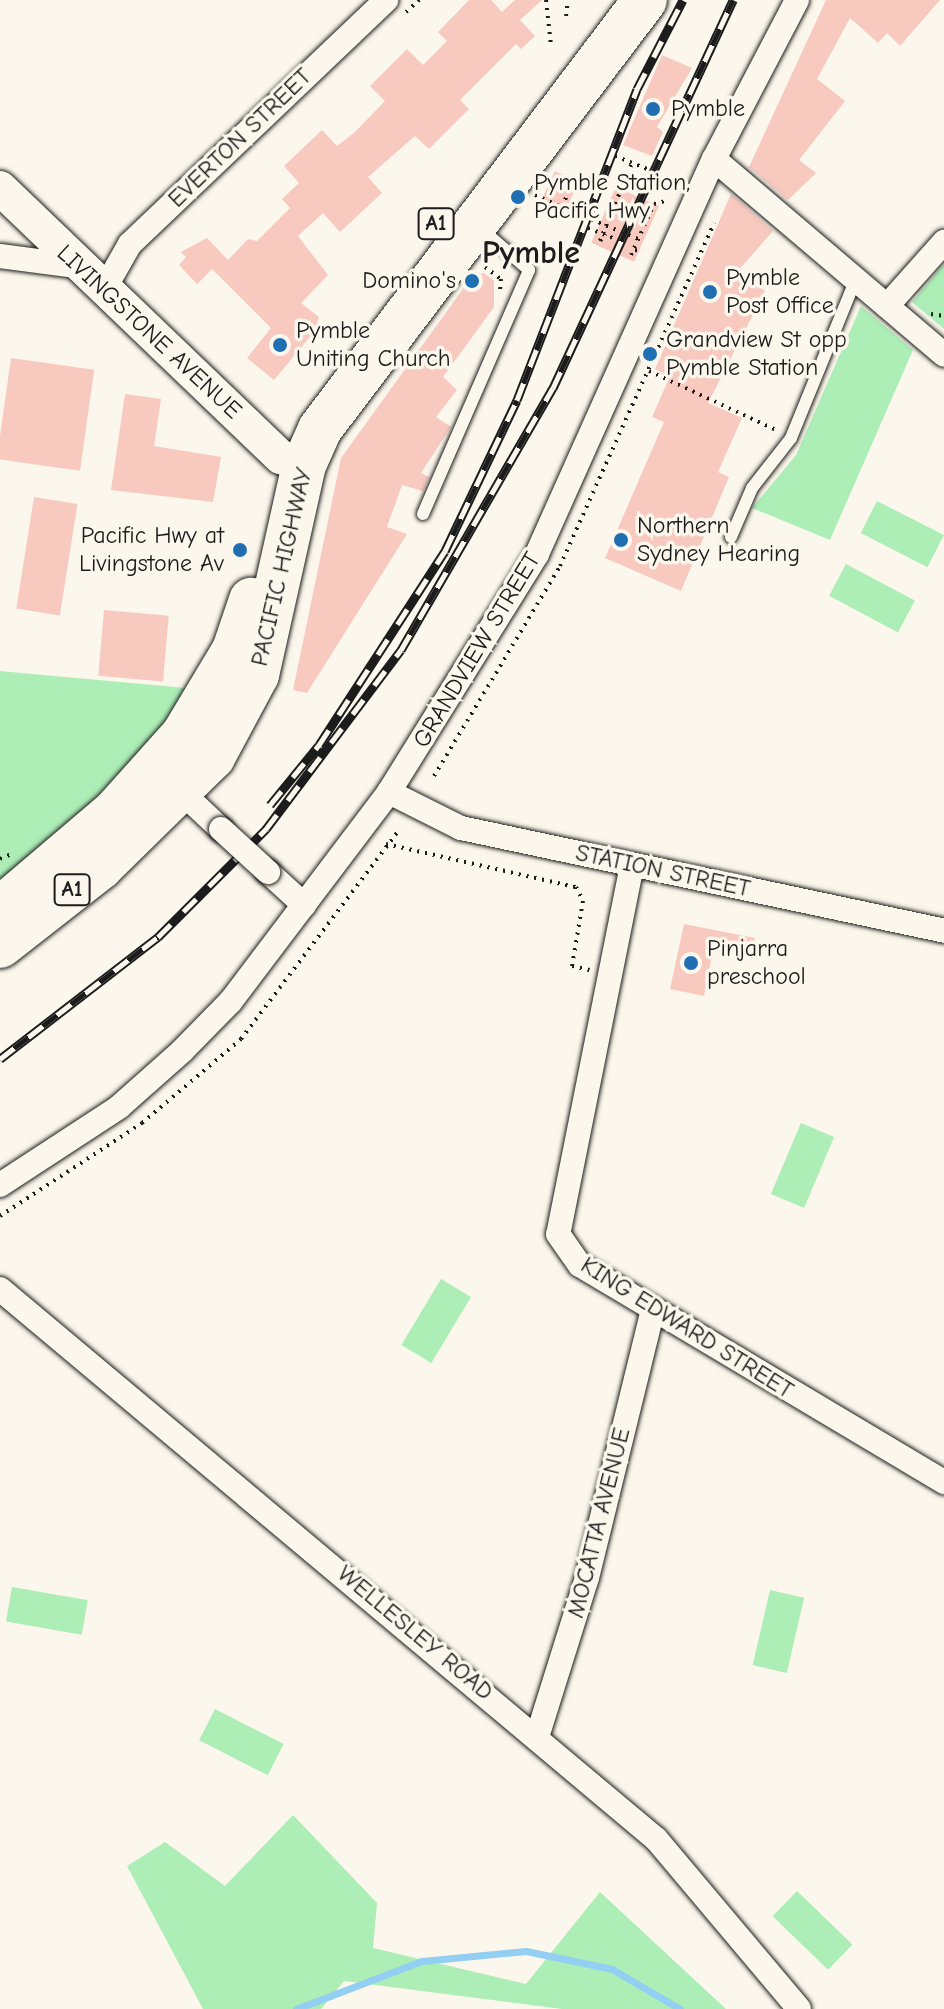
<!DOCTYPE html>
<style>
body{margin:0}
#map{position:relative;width:944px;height:2009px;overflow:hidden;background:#fbf7ec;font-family:"Comic Neue",sans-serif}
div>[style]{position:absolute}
.green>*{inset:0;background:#adedb6;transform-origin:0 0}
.stream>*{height:7px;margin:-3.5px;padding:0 3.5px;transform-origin:3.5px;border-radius:3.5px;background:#92cff3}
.building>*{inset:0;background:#f8c9bf;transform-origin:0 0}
.path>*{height:4px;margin-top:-2px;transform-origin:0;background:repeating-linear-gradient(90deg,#1c1c1c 0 2px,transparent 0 8px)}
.roads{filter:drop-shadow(0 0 2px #1c1c1c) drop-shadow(0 0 2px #1c1c1c)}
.lane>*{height:12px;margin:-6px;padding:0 6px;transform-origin:6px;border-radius:6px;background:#fbf7ec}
.street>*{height:24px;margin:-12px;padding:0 12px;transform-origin:12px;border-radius:12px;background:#fbf7ec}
.secondary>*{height:34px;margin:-17px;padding:0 17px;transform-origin:17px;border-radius:17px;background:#fbf7ec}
.highway>*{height:44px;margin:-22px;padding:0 22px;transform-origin:22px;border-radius:22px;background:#fbf7ec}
.rail>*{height:9px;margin-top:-4.5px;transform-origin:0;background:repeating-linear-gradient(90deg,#fbf7ec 0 18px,#1c1c1c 0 36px);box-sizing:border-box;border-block:2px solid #1c1c1c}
.path-bridge>*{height:4px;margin-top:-2px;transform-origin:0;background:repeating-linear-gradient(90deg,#1c1c1c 0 2px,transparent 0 8px)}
.bridges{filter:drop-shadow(0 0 2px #1c1c1c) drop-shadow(0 0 2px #1c1c1c)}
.street-bridge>*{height:24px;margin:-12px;padding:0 12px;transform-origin:12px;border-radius:12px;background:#fbf7ec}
.dots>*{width:22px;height:22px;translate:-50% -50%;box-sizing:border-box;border:4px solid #fbf7ec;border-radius:50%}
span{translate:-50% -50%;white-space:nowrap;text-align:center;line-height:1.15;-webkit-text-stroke:7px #fbf7ec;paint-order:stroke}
.shield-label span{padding:2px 6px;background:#fbf7ec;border:2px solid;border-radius:6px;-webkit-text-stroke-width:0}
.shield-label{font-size:22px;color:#1c1c1c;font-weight:700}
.poi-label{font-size:24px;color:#1c1c1c}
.left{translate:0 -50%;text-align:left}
.right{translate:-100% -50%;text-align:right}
.street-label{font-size:24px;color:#1c1c1c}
.district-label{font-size:32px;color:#1c1c1c;font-weight:700}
</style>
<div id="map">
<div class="green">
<div style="clip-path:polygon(944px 264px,944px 329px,912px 302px)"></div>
<div style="clip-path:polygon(861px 306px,913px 350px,830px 540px,752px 508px,796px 455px)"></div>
<div style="left:877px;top:501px;width:75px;height:36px;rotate:27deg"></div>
<div style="left:846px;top:564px;width:78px;height:36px;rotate:28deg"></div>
<div style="clip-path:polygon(0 671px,186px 688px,160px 730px,77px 818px,0 880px)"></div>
<div style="left:801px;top:1123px;width:36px;height:77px;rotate:23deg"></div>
<div style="left:441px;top:1279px;width:35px;height:77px;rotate:31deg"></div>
<div style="left:12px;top:1587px;width:77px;height:35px;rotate:10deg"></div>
<div style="left:770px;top:1590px;width:35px;height:77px;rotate:13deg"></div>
<div style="left:215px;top:1709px;width:77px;height:35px;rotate:27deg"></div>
<div style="clip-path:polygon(293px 1815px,377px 1903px,373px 1948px,526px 1984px,600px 1892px,726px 2009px,562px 2009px,344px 1981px,321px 2009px,203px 2009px,127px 1866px,165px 1842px,225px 1886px)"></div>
<div style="left:797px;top:1891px;width:77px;height:35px;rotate:44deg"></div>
</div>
<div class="stream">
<div style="left:296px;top:2009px;width:135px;rotate:-20.9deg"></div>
<div style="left:422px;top:1961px;width:104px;rotate:-5.5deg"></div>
<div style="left:526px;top:1951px;width:88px;rotate:11.8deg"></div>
<div style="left:612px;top:1969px;width:79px;rotate:30.5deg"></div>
</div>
<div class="building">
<div style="clip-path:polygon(469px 0,491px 0,502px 12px,515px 0,542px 0,520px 20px,535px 36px,521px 49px,516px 44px,460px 100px,469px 109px,429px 149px,415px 136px,368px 177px,382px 193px,340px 232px,323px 213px,298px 236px,328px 275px,301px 303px,319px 317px,314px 332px,274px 380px,247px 358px,271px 328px,212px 269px,197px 284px,179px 265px,186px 257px,181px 252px,207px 238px,228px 260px,248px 239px,257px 241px,290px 208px,282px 199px,299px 183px,284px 166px,322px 130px,337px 146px,354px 133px,385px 101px,370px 86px,407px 49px,423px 65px,447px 41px,438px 32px)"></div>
<div style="clip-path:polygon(826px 0,940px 0,900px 46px,887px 33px,878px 43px,850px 18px,817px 79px,845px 101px,799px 160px,816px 173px,788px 200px,749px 167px)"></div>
<div style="clip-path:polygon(662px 55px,692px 68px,657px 127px,663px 132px,652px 156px,623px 145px)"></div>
<div style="left:555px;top:171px;width:26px;height:34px;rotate:25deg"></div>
<div style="left:616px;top:187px;width:47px;height:61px;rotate:24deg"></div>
<div style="clip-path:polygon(731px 194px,773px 231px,737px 272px,765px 291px,708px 403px,742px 418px,718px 472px,729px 477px,681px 591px,605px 558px,664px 422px,652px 417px,670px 376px,655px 369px)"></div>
<div style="clip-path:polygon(484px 273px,494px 281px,494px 307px,443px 377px,457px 390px,436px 417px,451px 427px,421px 473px,429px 477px,423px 491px,402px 485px,387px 527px,407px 534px,307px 693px,293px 690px,341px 458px,473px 275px)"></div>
<div style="left:11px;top:358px;width:84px;height:102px;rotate:8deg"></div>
<div style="clip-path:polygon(125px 394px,161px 399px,154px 446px,221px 457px,213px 502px,111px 490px)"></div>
<div style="left:34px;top:497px;width:44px;height:113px;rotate:9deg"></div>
<div style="left:104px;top:610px;width:65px;height:66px;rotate:5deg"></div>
<div style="clip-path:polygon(684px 924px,755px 938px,751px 958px,713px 950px,704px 996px,670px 989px)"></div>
</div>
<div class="path">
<div style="left:546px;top:0;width:45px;rotate:83.7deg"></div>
<div style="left:406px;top:12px;width:18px;rotate:-43deg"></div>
<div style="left:566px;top:16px;width:16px;rotate:-83deg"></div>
<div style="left:615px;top:156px;width:37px;rotate:22deg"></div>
<div style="left:535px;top:195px;width:30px;rotate:24deg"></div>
<div style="left:562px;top:207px;width:25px;rotate:-67deg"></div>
<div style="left:572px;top:184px;width:21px;rotate:-157deg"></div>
<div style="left:606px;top:226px;width:68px;rotate:-67.6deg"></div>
<div style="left:588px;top:228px;width:31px;rotate:22deg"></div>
<div style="left:600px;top:241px;width:9px;rotate:-54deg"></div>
<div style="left:635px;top:250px;width:8px;rotate:7deg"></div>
<div style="left:631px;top:255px;width:56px;rotate:-65.7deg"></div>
<div style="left:654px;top:204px;width:11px;rotate:-15deg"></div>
<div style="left:485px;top:267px;width:20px;rotate:37deg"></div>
<div style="left:501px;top:279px;width:11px;rotate:95deg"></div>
<div style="left:931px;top:314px;width:13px;rotate:9deg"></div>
<div style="left:649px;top:371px;width:142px;rotate:24.9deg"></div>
<div style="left:434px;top:776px;width:245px;rotate:-59deg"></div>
<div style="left:560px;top:566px;width:376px;rotate:-65.8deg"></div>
<div style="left:386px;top:844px;width:195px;rotate:12.8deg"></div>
<div style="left:576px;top:887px;width:16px;rotate:63deg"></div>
<div style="left:583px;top:901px;width:66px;rotate:99.6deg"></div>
<div style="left:572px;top:966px;width:18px;rotate:13deg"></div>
<div style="left:0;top:859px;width:13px;rotate:-23deg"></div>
<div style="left:0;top:1216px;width:170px;rotate:-33.2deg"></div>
<div style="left:142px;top:1123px;width:130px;rotate:-40.3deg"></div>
<div style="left:241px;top:1039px;width:263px;rotate:-52.9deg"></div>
</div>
<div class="roads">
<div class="lane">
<div style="left:423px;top:514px;width:266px;rotate:-66.5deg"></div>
<div style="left:529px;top:270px;width:65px;rotate:-139.4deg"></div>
<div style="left:731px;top:537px;width:53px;rotate:-66.8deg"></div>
<div style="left:752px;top:488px;width:63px;rotate:-52deg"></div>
<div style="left:791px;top:438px;width:172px;rotate:-67.8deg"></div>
</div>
<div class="street">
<div style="left:714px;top:159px;width:302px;rotate:40.4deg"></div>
<div style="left:0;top:256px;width:83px;rotate:7.6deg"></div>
<div style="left:106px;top:286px;width:48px;rotate:-60.3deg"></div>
<div style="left:130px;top:244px;width:354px;rotate:-43.6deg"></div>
<div style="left:887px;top:306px;width:86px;rotate:-48.3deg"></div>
<div style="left:173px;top:784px;width:66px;rotate:43.2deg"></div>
<div style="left:389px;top:792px;width:80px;rotate:26.6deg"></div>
<div style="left:461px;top:828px;width:494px;rotate:12deg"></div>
<div style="left:632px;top:865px;width:376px;rotate:101.3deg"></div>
<div style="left:558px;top:1234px;width:38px;rotate:55deg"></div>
<div style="left:580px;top:1265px;width:424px;rotate:30.8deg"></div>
<div style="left:268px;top:872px;width:49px;rotate:42.5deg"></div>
<div style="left:0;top:1185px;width:142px;rotate:-33.2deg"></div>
<div style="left:119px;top:1107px;width:84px;rotate:-41.6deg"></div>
<div style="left:182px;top:1051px;width:70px;rotate:-45.6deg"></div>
<div style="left:231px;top:1001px;width:262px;rotate:-52.9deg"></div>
<div style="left:389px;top:792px;width:280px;rotate:-58.1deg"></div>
<div style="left:537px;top:554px;width:433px;rotate:-65.9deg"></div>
<div style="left:714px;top:159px;width:179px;rotate:-62.4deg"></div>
<div style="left:0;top:1289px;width:856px;rotate:39.98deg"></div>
<div style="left:656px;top:1839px;width:222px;rotate:49.9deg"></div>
<div style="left:538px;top:1734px;width:164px;rotate:-72.6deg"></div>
<div style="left:587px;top:1578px;width:277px;rotate:-76.2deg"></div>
</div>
<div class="secondary">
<div style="left:0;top:188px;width:389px;rotate:43.8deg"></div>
<div style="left:281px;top:457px;width:24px;rotate:19deg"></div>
</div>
<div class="highway">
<div style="left:0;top:909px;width:151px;rotate:-40.4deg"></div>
<div style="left:115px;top:811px;width:102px;rotate:-48.2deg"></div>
<div style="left:183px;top:735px;width:99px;rotate:-59deg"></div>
<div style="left:234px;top:650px;width:53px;rotate:-71.2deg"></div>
<div style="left:0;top:946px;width:128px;rotate:-38deg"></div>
<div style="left:101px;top:867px;width:157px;rotate:-44.5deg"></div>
<div style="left:213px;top:757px;width:93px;rotate:-61.8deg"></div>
<div style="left:257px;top:675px;width:215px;rotate:-77.4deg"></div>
<div style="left:304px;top:465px;width:39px;rotate:-66deg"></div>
<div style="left:320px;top:429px;width:538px;rotate:-52.85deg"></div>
</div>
</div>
<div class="rail">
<div style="left:270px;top:805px;width:77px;rotate:-50.8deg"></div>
<div style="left:319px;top:745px;width:231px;rotate:-57deg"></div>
<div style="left:445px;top:551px;width:167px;rotate:-64.5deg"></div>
<div style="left:517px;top:400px;width:333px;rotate:-68.9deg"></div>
<div style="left:637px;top:89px;width:100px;rotate:-62.7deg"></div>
<div style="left:0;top:1059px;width:200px;rotate:-37.7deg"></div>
<div style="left:158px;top:937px;width:153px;rotate:-45deg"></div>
<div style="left:266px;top:829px;width:224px;rotate:-53deg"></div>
<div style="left:401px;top:650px;width:303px;rotate:-59.9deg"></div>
<div style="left:553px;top:388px;width:428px;rotate:-65.1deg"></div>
</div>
<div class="path-bridge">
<div style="left:562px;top:207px;width:82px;rotate:22.8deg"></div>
<div style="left:600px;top:241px;width:16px;rotate:-68deg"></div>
</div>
<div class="bridges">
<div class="street-bridge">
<div style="left:221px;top:829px;width:64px;rotate:42.5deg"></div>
</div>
</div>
<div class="dots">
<div style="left:653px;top:109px;background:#1f6fb2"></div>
<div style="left:518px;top:197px;background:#1f6fb2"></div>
<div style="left:472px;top:281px;background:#1f6fb2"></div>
<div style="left:710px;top:292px;background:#1f6fb2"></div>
<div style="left:280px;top:345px;background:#1f6fb2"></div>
<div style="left:650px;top:354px;background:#1f6fb2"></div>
<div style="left:621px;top:540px;background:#1f6fb2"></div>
<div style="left:240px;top:550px;background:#1f6fb2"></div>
<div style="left:691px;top:963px;background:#1f6fb2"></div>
</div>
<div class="shield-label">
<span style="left:436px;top:224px">A1</span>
<span style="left:72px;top:890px">A1</span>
</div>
<div class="poi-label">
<span class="left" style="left:671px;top:109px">Pymble</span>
<span class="left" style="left:534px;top:197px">Pymble Station,<br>Pacific Hwy</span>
<span class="left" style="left:726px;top:292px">Pymble<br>Post Office</span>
<span class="right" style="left:456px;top:281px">Domino's</span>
<span class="left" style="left:296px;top:345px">Pymble<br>Uniting Church</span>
<span class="left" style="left:666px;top:354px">Grandview St opp<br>Pymble Station</span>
<span class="left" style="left:637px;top:540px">Northern<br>Sydney Hearing</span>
<span class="right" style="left:224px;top:550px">Pacific Hwy at<br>Livingstone Av</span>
<span class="left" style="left:707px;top:963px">Pinjarra<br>preschool</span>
</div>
<div class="street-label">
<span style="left:240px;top:138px;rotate:-44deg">EVERTON STREET</span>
<span style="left:149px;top:332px;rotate:43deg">LIVINGSTONE AVENUE</span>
<span style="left:282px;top:567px;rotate:-77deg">PACIFIC HIGHWAY</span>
<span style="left:477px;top:650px;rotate:-59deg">GRANDVIEW STREET</span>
<span style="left:663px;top:871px;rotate:12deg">STATION STREET</span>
<span style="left:687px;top:1328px;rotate:32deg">KING EDWARD STREET</span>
<span style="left:599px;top:1523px;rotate:-76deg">MOCATTA AVENUE</span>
<span style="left:415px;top:1633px;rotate:40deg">WELLESLEY ROAD</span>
</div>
<div class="district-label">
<span style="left:531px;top:253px">Pymble</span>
</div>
</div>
